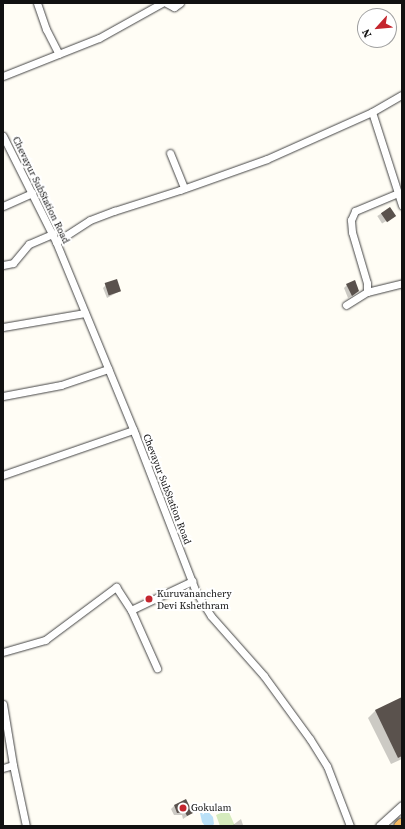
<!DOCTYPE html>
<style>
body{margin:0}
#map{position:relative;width:405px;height:829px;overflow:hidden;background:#fffdf5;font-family:"Source Serif 4",serif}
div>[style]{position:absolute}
.green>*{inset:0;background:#d5ebbd}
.water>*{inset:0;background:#b9e0f7}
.shadow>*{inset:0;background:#0003;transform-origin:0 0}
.building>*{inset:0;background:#5a524d;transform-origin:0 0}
.roads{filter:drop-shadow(0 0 1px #444) drop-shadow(0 0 1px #444)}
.minor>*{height:7px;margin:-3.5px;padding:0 3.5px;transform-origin:3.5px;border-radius:3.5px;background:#fff}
.tertiary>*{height:9px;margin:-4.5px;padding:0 4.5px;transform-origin:4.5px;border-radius:4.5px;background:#fff}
.trunk>*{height:11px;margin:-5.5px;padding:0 5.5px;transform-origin:5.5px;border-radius:5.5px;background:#f7bc64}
.dots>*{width:11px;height:11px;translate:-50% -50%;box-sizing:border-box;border:2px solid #fff;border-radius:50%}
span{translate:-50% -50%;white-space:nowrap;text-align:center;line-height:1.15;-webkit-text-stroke:4px #fff;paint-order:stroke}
.street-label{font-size:10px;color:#111}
.poi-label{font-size:10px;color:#111}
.left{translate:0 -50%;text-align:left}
.frame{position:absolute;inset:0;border:4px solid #111;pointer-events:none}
.north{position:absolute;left:357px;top:8px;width:40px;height:40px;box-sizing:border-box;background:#fff;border:1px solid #a0a0a0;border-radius:50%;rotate:243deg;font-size:11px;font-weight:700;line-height:16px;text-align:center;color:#111}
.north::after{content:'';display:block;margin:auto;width:14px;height:18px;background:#c4262e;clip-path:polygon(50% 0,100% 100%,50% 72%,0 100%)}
</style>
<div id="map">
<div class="green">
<div style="clip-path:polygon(228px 810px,235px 826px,220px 826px,216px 815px)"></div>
</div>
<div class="water">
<div style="clip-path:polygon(203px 806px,213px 817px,214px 824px,212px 826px,205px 826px,202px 822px,199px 808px)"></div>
</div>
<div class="shadow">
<div style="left:390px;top:208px;width:9px;height:15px;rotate:58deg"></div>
<div style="clip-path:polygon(106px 285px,120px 291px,107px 298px,103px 288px)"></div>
<div style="clip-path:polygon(347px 285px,355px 294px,348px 298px,344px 288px)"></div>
<div style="clip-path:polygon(402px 698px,402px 759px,391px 764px,368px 718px,375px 711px)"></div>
<div style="clip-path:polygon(174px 806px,192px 813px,183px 819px,182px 815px,174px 815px,171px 809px)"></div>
<div style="clip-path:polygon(241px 819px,243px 825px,234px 826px,233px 825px)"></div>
</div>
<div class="building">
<div style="left:390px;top:207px;width:11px;height:11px;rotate:56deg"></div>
<div style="left:117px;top:279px;width:13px;height:13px;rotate:72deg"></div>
<div style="clip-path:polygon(355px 280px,359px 291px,352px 296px,346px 284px)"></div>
<div style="clip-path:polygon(402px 697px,402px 756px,398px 758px,375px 710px)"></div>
<div style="clip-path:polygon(186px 799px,193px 813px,187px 816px,185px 812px,177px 813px,174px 805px)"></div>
</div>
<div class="roads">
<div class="minor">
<div style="left:37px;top:3px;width:28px;rotate:71deg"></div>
<div style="left:46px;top:29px;width:28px;rotate:63deg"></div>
<div style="left:166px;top:3px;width:9px;rotate:27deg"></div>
<div style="left:174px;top:7px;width:7px;rotate:-34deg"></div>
<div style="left:3px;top:76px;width:103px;rotate:-21.6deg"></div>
<div style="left:99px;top:38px;width:72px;rotate:-29.1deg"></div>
<div style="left:3px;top:136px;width:119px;rotate:63.4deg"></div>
<div style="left:56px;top:242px;width:208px;rotate:67.6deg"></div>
<div style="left:135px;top:434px;width:169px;rotate:68.9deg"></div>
<div style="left:196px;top:592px;width:28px;rotate:58deg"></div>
<div style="left:211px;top:616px;width:80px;rotate:48.5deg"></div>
<div style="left:264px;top:676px;width:78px;rotate:53.9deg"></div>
<div style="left:310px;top:739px;width:32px;rotate:58deg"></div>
<div style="left:327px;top:766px;width:64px;rotate:69deg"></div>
<div style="left:170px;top:153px;width:37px;rotate:68deg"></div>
<div style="left:398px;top:193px;width:13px;rotate:72deg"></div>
<div style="left:3px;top:206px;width:32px;rotate:-24deg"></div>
<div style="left:56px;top:242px;width:40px;rotate:-32.9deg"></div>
<div style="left:90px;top:220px;width:26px;rotate:-21deg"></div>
<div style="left:114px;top:211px;width:69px;rotate:-17.7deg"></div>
<div style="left:180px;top:190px;width:92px;rotate:-19.6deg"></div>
<div style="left:267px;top:159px;width:115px;rotate:-24.1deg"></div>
<div style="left:3px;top:265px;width:10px;rotate:-11deg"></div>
<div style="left:13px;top:263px;width:25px;rotate:-50deg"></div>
<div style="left:29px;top:244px;width:26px;rotate:-23deg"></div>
<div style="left:367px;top:292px;width:36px;rotate:-14deg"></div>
<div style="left:346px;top:305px;width:25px;rotate:-32deg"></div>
<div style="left:367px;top:292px;width:9px;rotate:-90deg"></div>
<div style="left:367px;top:283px;width:53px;rotate:-106.4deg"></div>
<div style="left:352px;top:232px;width:12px;rotate:-95deg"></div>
<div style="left:351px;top:220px;width:10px;rotate:-66deg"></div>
<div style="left:355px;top:211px;width:47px;rotate:-22.7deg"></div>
<div style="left:398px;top:193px;width:85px;rotate:-107.8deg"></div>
<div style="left:372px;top:112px;width:34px;rotate:-30deg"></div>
<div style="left:3px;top:327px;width:83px;rotate:-9.7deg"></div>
<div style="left:3px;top:396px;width:59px;rotate:-10.7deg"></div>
<div style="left:61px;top:385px;width:50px;rotate:-18.8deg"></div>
<div style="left:3px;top:475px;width:138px;rotate:-19.1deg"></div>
<div style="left:131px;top:610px;width:64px;rotate:65.9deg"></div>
<div style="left:3px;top:652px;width:44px;rotate:-15.9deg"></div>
<div style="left:45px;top:640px;width:89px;rotate:-36.7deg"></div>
<div style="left:116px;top:587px;width:27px;rotate:57deg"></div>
<div style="left:131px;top:610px;width:68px;rotate:-25.4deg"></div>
<div style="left:3px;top:704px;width:62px;rotate:80.7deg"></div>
<div style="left:3px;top:768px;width:10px;rotate:-17deg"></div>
<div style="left:13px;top:765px;width:62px;rotate:78deg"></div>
</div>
<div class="tertiary">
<div style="left:380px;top:826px;width:30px;rotate:-42deg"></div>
</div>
<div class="trunk">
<div style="left:399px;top:826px;width:4px;rotate:-45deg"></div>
</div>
</div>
<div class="dots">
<div style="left:149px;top:599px;background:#c4262e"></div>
<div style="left:183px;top:808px;background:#c4262e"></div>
</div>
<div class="street-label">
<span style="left:41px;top:190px;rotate:64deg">Chevayur SubStation Road</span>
<span style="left:167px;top:489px;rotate:69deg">Chevayur SubStation Road</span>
</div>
<div class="poi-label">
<span class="left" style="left:157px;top:599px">Kuruvananchery<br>Devi Kshethram</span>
<span class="left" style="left:191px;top:808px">Gokulam</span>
</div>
<div class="frame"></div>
<div class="north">N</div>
</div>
